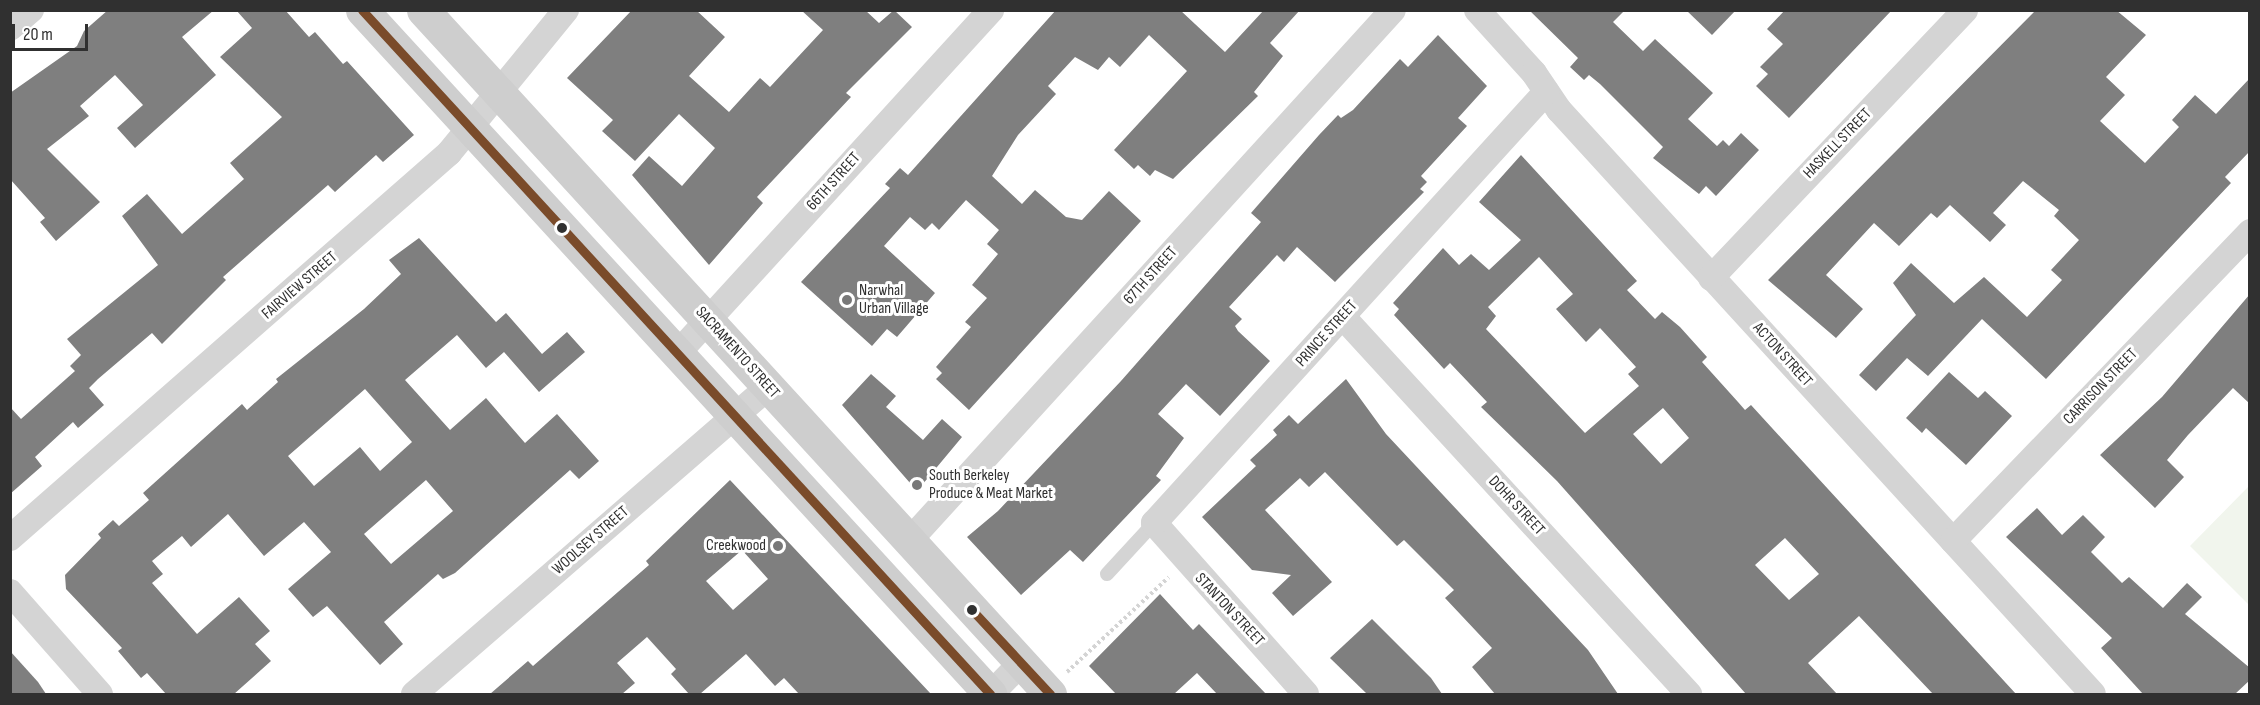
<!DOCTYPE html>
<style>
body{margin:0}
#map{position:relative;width:2260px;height:705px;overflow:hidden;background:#fff;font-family:"Sofia Sans Condensed",sans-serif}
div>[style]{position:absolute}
.green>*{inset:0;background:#f1f5ed}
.building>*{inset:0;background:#7f7f7f}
.path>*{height:4px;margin-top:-2px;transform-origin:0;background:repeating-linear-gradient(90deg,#d4d4d4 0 3px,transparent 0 6px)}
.lane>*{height:14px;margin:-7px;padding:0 7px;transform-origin:7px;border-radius:7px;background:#d4d4d4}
.street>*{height:26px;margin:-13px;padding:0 13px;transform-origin:13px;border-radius:13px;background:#d4d4d4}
.secondary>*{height:33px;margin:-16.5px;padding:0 16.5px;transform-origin:16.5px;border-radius:16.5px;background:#cecece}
.bus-1>*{height:9px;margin:-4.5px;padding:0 4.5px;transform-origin:4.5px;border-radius:4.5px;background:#7a4b2a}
.dots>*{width:16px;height:16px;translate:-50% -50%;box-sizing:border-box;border:3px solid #fff;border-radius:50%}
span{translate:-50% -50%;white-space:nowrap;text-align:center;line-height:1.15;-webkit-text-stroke:6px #fff;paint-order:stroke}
.street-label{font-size:16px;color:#303030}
.poi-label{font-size:16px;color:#303030}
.left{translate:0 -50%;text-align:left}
.right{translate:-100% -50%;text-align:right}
.frame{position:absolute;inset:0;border:12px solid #303030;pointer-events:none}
.scale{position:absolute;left:12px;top:24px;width:76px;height:27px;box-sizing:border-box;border:3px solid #303030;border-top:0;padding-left:8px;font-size:18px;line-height:21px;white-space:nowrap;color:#303030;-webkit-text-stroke:4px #fff;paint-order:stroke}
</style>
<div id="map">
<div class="green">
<div style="clip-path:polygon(2249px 486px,2249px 605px,2190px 546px)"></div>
</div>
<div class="building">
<div style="clip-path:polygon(108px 10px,214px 10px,182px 37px,216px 75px,135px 148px,117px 128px,143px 105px,115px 75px,80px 106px,89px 116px,47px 149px,100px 202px,56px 241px,40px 222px,45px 218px,10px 179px,10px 93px,77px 46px,84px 31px)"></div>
<div style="clip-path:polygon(236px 10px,285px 10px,309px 37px,315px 32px,343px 64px,347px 61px,414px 135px,383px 162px,376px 155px,335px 192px,328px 185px,223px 277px,226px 280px,162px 344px,152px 333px,98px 379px,89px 388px,104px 405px,78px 428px,73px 422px,35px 457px,42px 466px,10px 494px,10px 407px,21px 419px,75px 371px,70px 366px,81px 355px,67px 339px,158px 265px,122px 216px,147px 194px,182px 234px,244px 179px,230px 163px,282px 117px,220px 57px,252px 28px)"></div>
<div style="clip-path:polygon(632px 10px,696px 10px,725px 37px,689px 76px,729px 112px,760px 78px,770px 87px,823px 30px,801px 10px,865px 10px,879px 23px,894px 10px,912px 27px,846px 93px,851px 97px,757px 197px,763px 203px,709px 265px,632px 175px,649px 156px,682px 186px,715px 148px,679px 114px,635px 161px,602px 131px,613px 120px,567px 78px)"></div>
<div style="clip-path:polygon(1056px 10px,1180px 10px,1225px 52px,1264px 10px,1300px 10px,1270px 43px,1283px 56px,1254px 92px,1258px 96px,1173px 179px,1155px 170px,1150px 176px,1138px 165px,1134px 169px,1114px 150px,1187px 71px,1149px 35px,1120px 67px,1109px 57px,1098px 70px,1075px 57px,1048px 86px,1056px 94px,1018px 135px,992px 176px,1022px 204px,1035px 190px,1066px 217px,1082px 220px,1109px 191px,1141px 221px,969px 410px,936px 379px,942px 373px,936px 367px,971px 327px,965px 322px,987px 298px,972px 285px,998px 254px,987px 244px,999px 230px,966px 200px,939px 230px,932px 223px,925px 230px,910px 217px,884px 246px,935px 293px,897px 337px,887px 329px,872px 346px,801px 282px,890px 188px,885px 184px,900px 168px,908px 175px)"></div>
<div style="clip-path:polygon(1529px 10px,1625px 10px,1613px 22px,1643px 51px,1655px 39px,1713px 93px,1688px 119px,1717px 146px,1723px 140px,1729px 146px,1741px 133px,1759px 150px,1716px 196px,1706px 186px,1699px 194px,1653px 158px,1663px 147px,1600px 84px,1589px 75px,1584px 80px,1570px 67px,1578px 58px)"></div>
<div style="clip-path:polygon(1686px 10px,1736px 10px,1712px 35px)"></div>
<div style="clip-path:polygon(1785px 10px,1892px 10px,1789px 118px,1756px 86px,1768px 74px,1760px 67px,1783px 44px,1767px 29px)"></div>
<div style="clip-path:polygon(2036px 10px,2116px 10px,2146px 35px,2106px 77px,2125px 95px,2100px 121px,2145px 163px,2179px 127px,2172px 120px,2195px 95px,2216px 114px,2250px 78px,2250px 151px,2225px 177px,2231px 183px,2046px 379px,1982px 319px,1928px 376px,1907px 358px,1876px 391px,1859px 375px,1916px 315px,1893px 283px,1911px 263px,1954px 303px,1984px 277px,2027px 317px,2062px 280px,2051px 270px,2079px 240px,2054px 216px,2059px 210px,2023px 181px,1993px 213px,2006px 225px,1990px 242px,1950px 205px,1937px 218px,1931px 213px,1899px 246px,1874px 223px,1826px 275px,1863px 309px,1836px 338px,1768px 280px)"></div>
<div style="clip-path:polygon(1438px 35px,1487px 86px,1458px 118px,1467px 126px,1421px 176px,1427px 182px,1420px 189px,1424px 192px,1335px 282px,1297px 247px,1284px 262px,1277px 255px,1229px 307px,1242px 319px,1235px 326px,1238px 331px,1270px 361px,1220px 416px,1186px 384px,1158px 414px,1184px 438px,1156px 476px,1161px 480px,1083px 562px,1070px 550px,1021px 595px,967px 537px,998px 511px,1121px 381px,1261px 222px,1251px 213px,1319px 135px,1338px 115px,1341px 118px,1353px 110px,1400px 59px,1408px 67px)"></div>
<div style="clip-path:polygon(evenodd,1521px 155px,1637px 281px,1627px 290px,1655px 319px,1662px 312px,1680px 327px,1707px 357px,1702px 362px,1738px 402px,1745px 410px,1751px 405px,2016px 694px,1933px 694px,1859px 616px,1808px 663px,1837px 694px,1746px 694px,1557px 481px,1481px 407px,1487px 402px,1450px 363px,1444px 369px,1394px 315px,1399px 309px,1393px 303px,1443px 248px,1459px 265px,1471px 254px,1489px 270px,1521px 240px,1479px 202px,1521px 155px,1539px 257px,1573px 294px,1556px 309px,1586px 342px,1600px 328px,1636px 367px,1628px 374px,1639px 386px,1585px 433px,1486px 329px,1496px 316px,1488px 307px,1539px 257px,1521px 155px,1663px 408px,1689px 438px,1661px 464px,1633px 434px,1663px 408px,1521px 155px,1785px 538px,1819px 574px,1789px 600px,1755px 565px,1785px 538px)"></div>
<div style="clip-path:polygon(evenodd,419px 238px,496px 322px,506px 313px,542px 354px,567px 332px,585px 352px,539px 392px,504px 352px,486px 368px,457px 335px,405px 380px,450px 430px,486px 398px,525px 443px,557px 414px,599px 461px,579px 479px,570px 470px,455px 573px,443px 579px,438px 574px,384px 622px,403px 644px,380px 665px,327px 606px,313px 617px,288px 589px,331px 552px,304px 522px,264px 556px,228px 514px,191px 547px,182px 536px,152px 561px,163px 574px,152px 583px,197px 634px,239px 597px,270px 631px,255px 644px,271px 661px,234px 694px,166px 694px,147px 673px,141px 678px,118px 651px,122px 648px,66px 589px,65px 575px,101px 538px,98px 534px,113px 520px,119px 526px,149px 500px,143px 493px,242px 404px,247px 410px,278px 382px,276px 379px,364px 309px,401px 274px,389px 260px,419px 238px,365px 389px,412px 442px,380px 471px,360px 447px,314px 486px,288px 456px,365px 389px,419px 238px,426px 480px,453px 511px,391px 564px,364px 534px,426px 480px)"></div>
<div style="clip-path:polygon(2250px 294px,2250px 404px,2233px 388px,2188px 435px,2167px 460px,2184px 477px,2155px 508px,2100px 455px,2162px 397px)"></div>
<div style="clip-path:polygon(1949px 372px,1978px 398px,1985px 391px,2012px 416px,1966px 465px,1926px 428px,1922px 433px,1906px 418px)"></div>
<div style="clip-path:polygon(871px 374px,896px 396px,886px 407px,923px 440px,942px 419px,962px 437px,917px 491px,842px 405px)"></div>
<div style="clip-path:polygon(1346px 379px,1386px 434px,1588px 650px,1618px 694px,1495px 694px,1472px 667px,1492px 648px,1445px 598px,1454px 590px,1404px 540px,1397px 546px,1325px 472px,1309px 487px,1300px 478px,1265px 510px,1332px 582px,1293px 616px,1272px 593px,1291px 575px,1252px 570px,1202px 517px,1256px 466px,1250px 460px,1277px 435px,1273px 430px,1289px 415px,1298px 424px)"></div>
<div style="clip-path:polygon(evenodd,730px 480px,931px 694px,799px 694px,784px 678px,775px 686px,746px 654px,700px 694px,689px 694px,671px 674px,676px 669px,647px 637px,617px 663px,635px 683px,622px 694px,490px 694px,528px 661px,533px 666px,649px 565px,646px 561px,730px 480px,742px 550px,768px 579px,733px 610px,706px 581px,742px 550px)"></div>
<div style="clip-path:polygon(2037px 508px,2062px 535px,2083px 515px,2105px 537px,2091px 552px,2122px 583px,2129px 577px,2163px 608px,2187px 583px,2202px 597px,2185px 614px,2250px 668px,2250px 680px,2235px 694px,2143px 694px,2101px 648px,2112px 638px,2006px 537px)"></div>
<div style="clip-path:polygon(1160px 594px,1193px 630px,1199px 624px,1266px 694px,1217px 694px,1197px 673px,1174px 694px,1116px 694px,1089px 666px)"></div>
<div style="clip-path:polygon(1372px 619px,1431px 678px,1442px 694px,1367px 694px,1330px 658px)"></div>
<div style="clip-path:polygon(10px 651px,38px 682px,46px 694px,10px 694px)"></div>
</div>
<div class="path">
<div style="left:1067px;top:672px;width:139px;rotate:-43deg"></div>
</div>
<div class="lane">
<div style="left:1107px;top:574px;width:69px;rotate:-47.3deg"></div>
</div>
<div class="street">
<div style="left:1477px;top:10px;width:85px;rotate:47.9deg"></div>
<div style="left:1534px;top:73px;width:45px;rotate:56deg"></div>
<div style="left:1559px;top:110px;width:791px;rotate:47.56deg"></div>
<div style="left:10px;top:28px;width:28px;rotate:-41deg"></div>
<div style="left:1711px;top:278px;width:369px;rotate:-46.5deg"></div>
<div style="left:1343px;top:317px;width:512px;rotate:47.46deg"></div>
<div style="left:677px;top:354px;width:466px;rotate:-47.6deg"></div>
<div style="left:10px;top:538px;width:584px;rotate:-41.25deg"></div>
<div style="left:449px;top:153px;width:185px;rotate:-50.7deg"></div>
<div style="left:909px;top:541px;width:718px;rotate:-47.65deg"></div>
<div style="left:1953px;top:541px;width:429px;rotate:-46.1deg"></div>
<div style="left:10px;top:592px;width:136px;rotate:48.6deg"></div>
<div style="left:414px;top:694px;width:469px;rotate:-40.9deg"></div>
<div style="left:991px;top:694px;width:43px;rotate:-45.9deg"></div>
<div style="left:1306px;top:694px;width:229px;rotate:-131.6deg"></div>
<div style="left:1154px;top:523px;width:583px;rotate:-47.71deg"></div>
</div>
<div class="secondary">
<div style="left:362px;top:10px;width:929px;rotate:47.44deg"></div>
<div style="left:423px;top:10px;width:928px;rotate:47.49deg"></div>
</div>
<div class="bus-1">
<div style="left:362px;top:10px;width:929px;rotate:47.44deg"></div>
<div style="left:972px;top:610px;width:115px;rotate:47.1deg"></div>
</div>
<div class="dots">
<div style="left:562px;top:228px;background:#303030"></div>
<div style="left:847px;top:300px;background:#787878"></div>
<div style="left:917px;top:485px;background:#787878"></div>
<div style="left:778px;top:546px;background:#787878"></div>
<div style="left:972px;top:610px;background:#303030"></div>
</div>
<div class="street-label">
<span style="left:1838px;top:144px;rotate:-46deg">HASKELL STREET</span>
<span style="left:834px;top:182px;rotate:-48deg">66TH STREET</span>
<span style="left:1151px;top:276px;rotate:-48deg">67TH STREET</span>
<span style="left:300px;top:286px;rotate:-41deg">FAIRVIEW STREET</span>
<span style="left:1327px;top:334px;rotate:-48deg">PRINCE STREET</span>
<span style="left:737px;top:353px;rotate:48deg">SACRAMENTO STREET</span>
<span style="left:1782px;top:355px;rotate:48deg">ACTON STREET</span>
<span style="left:2101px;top:387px;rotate:-46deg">CARRISON STREET</span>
<span style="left:1516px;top:506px;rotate:47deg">DOHR STREET</span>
<span style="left:591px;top:541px;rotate:-41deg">WOOLSEY STREET</span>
<span style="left:1229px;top:610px;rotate:47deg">STANTON STREET</span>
</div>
<div class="poi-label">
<span class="left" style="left:859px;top:300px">Narwhal<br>Urban Village</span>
<span class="left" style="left:929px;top:485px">South Berkeley<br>Produce &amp; Meat Market</span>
<span class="right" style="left:766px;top:546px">Creekwood</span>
</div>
<div class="frame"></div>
<div class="scale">20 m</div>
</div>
